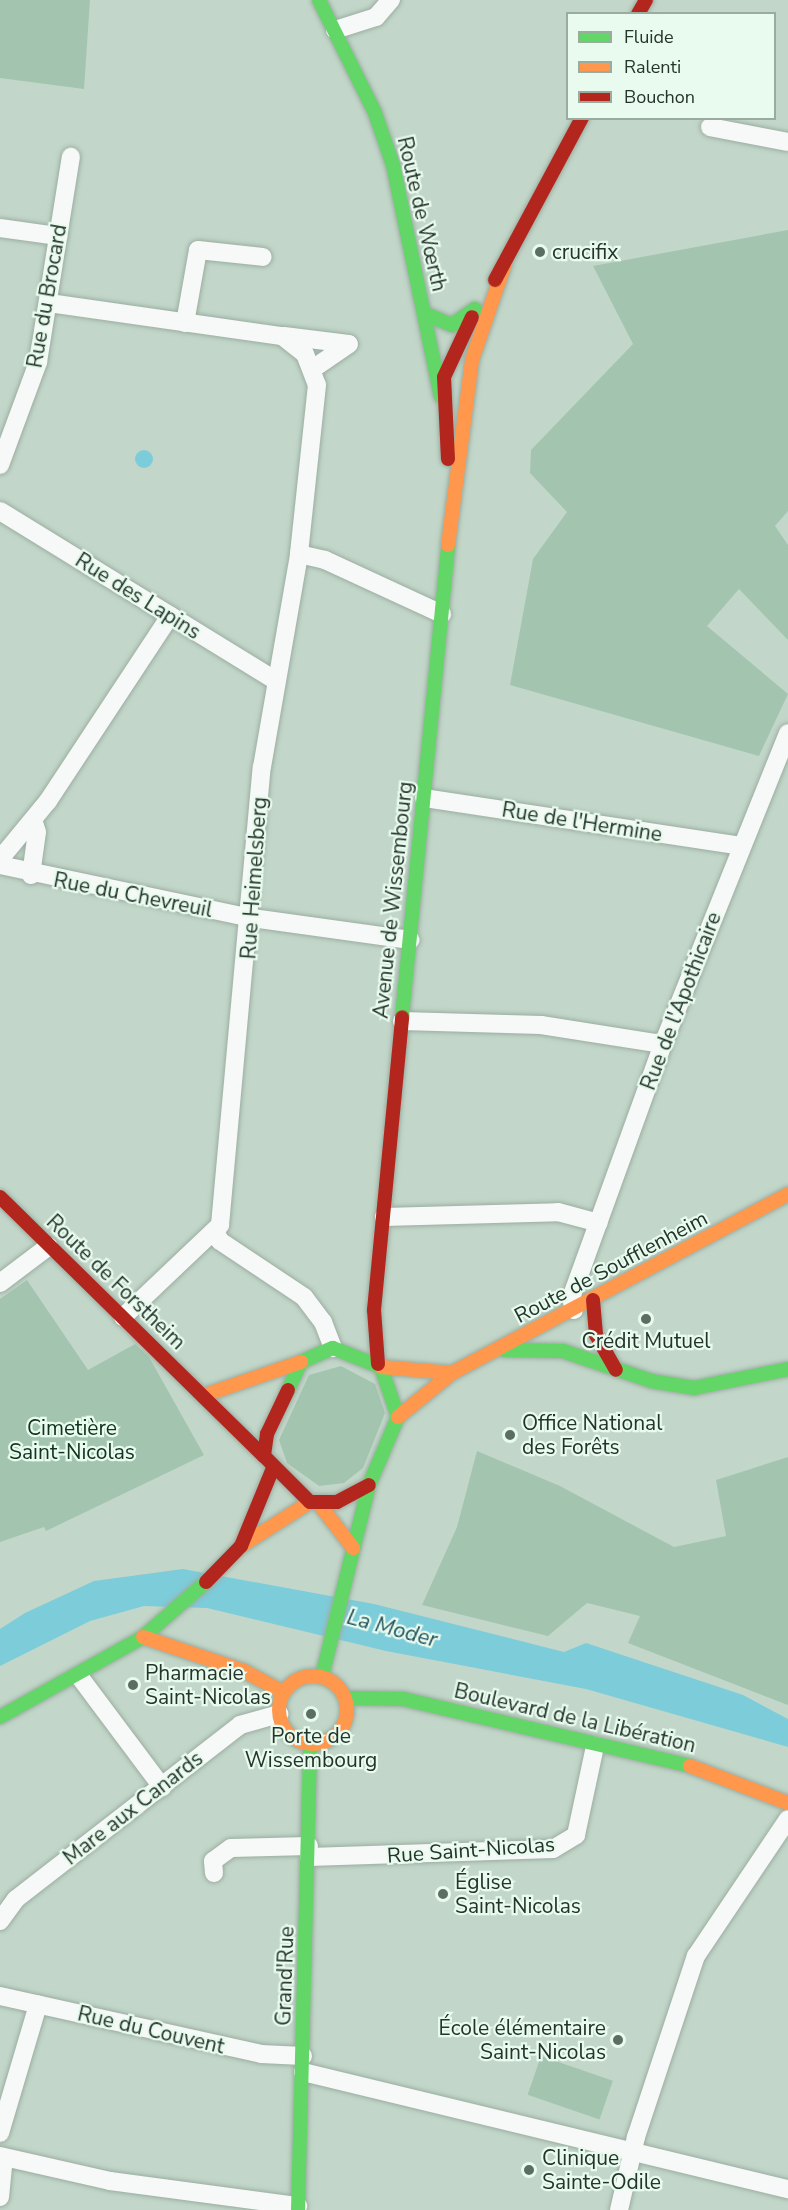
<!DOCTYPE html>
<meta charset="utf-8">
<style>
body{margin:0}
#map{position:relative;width:788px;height:2210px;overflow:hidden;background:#c2d7c9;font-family:"Nunito Sans",sans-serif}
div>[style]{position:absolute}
.green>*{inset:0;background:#a3c5af;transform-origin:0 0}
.water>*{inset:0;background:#7dccda}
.round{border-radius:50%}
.roads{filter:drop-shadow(0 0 2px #9cada2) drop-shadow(0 0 2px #9cada2)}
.street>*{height:18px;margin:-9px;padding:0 9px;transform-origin:9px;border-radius:9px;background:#f6f9f7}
.fast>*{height:14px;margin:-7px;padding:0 7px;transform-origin:7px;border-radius:7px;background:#63d668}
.slow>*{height:14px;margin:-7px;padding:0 7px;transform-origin:7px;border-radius:7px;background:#ff974d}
.slow>.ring{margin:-7px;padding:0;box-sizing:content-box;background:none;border:14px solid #ff974d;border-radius:50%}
.jam>*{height:14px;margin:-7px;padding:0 7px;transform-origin:7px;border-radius:7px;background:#b3261e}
.dots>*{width:16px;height:16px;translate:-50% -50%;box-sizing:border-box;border:3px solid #e8fbee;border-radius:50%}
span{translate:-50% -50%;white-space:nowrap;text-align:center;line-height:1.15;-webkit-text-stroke:4.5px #e8fbee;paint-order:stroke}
.street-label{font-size:21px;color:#25342a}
.poi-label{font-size:21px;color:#25342a}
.left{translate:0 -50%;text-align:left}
.right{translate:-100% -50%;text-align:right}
.park-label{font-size:21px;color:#11331f}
.water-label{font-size:22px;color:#25535e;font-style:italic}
.legend{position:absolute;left:566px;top:12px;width:210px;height:108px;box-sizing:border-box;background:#e8fbee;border:2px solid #9aaba0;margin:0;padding:8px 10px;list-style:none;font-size:18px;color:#25342a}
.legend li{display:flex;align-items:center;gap:12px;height:30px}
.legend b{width:30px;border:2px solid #9aaba0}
</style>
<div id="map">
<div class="green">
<div style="clip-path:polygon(0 0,90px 0,84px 89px,0 78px)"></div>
<div style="clip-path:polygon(788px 230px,788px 511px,775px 526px,788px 545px,788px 640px,739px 589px,707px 626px,788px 694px,759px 756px,510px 685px,533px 559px,567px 512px,530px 473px,531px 450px,633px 344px,593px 266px)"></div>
<div style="clip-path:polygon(27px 1280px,88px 1370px,135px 1344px,149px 1357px,204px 1455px,46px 1531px,44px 1527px,0 1542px,0 1299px)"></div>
<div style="clip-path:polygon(341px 1366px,375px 1384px,385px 1413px,363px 1468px,344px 1483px,319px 1486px,287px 1463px,279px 1440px,309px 1375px)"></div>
<div style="clip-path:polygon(477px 1451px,560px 1486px,674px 1547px,726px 1536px,716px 1480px,788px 1457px,788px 1705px,628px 1643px,640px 1616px,587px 1603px,548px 1636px,422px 1605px,457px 1527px)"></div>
<div style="left:541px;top:2056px;width:76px;height:41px;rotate:19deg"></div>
</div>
<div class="water">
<div class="round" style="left:135px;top:450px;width:18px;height:18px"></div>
<div style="clip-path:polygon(183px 1569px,374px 1604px,564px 1652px,586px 1643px,743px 1695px,788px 1719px,788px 1747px,586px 1689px,386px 1651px,207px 1608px,144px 1606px,90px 1621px,0 1666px,0 1629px,25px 1613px,94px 1581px)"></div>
</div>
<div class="roads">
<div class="street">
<div style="left:335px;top:30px;width:43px;rotate:-17.6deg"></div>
<div style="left:376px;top:17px;width:23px;rotate:-49deg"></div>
<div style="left:710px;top:127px;width:79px;rotate:10.9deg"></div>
<div style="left:0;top:228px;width:59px;rotate:7.9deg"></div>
<div style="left:49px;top:303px;width:235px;rotate:8.1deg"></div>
<div style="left:282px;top:336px;width:29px;rotate:38deg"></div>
<div style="left:305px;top:354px;width:33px;rotate:69deg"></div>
<div style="left:317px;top:385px;width:170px;rotate:96.1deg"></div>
<div style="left:185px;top:323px;width:74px;rotate:-79.9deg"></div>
<div style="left:198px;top:250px;width:65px;rotate:6.1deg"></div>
<div style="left:284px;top:336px;width:65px;rotate:7deg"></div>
<div style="left:349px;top:344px;width:42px;rotate:145.6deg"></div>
<div style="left:0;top:465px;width:110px;rotate:-69.7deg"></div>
<div style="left:38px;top:362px;width:208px;rotate:-80.9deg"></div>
<div style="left:0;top:511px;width:324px;rotate:31.6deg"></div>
<div style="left:424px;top:798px;width:320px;rotate:8.6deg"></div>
<div style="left:0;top:859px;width:75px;rotate:-50.4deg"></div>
<div style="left:48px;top:801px;width:222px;rotate:-56.6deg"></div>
<div style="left:0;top:865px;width:258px;rotate:11.9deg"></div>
<div style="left:252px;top:918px;width:160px;rotate:7.9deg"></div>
<div style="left:31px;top:875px;width:43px;rotate:-82.1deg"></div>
<div style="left:37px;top:832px;width:13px;rotate:-108deg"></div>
<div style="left:402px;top:1021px;width:139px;rotate:1.6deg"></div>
<div style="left:541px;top:1025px;width:123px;rotate:8.9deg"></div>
<div style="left:384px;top:1217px;width:174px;rotate:-1.6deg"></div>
<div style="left:558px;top:1212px;width:42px;rotate:15deg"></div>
<div style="left:215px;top:1231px;width:11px;rotate:63deg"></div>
<div style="left:220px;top:1241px;width:101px;rotate:33.7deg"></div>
<div style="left:304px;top:1297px;width:31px;rotate:53deg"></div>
<div style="left:323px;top:1322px;width:28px;rotate:69deg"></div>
<div style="left:0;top:1283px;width:61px;rotate:-37.1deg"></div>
<div style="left:574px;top:1310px;width:12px;rotate:-104deg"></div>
<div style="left:571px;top:1298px;width:270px;rotate:-70.1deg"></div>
<div style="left:663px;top:1044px;width:335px;rotate:-68.1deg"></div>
<div style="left:123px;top:1317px;width:134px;rotate:-43.5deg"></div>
<div style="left:220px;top:1225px;width:460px;rotate:-84.8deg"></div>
<div style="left:262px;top:767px;width:216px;rotate:-80.1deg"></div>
<div style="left:299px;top:554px;width:27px;rotate:13deg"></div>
<div style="left:325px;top:560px;width:129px;rotate:24.8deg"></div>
<div style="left:79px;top:1676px;width:139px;rotate:53.2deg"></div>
<div style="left:309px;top:1857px;width:244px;rotate:-1.9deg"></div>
<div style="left:553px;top:1849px;width:27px;rotate:-31deg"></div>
<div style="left:576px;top:1835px;width:91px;rotate:-77.9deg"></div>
<div style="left:214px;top:1873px;width:12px;rotate:-95deg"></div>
<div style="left:213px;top:1861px;width:22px;rotate:-36deg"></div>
<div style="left:231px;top:1848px;width:78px;rotate:-1.5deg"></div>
<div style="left:0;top:1921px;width:27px;rotate:-54deg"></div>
<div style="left:16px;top:1899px;width:284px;rotate:-37.8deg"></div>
<div style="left:240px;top:1725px;width:41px;rotate:-15.8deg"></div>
<div style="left:0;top:1996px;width:267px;rotate:12.5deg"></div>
<div style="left:261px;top:2054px;width:42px;rotate:2.7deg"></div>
<div style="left:303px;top:2072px;width:499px;rotate:13.6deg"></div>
<div style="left:0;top:2133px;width:134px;rotate:-73.5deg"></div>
<div style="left:0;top:2156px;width:113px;rotate:12.8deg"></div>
<div style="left:110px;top:2181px;width:190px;rotate:7.6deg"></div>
<div style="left:0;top:2197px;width:40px;rotate:-84.3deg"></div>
<div style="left:619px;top:2210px;width:75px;rotate:-76.9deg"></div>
<div style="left:636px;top:2137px;width:191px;rotate:-71.7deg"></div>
<div style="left:696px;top:1956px;width:165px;rotate:-56.1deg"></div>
</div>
<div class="fast">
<div style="left:319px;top:0;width:126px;rotate:63.6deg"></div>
<div style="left:375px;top:113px;width:55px;rotate:70.9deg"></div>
<div style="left:393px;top:165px;width:236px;rotate:78.3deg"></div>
<div style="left:428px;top:315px;width:26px;rotate:23deg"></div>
<div style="left:452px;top:325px;width:28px;rotate:-35deg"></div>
<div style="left:402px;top:1017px;width:474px;rotate:-84.4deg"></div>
<div style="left:504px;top:1350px;width:59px;rotate:1deg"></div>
<div style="left:563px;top:1351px;width:93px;rotate:18.8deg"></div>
<div style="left:651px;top:1381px;width:44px;rotate:9.2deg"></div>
<div style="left:694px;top:1388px;width:96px;rotate:-11.4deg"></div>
<div style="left:288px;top:1390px;width:31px;rotate:-65deg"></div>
<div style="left:301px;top:1362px;width:35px;rotate:-24deg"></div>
<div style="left:333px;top:1348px;width:52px;rotate:21.6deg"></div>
<div style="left:381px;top:1367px;width:53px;rotate:71.2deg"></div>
<div style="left:398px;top:1417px;width:74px;rotate:113.1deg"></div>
<div style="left:369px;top:1485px;width:197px;rotate:103.8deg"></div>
<div style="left:346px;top:1698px;width:57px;rotate:1deg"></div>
<div style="left:403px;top:1699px;width:295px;rotate:13.1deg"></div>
<div style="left:0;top:1717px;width:164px;rotate:-29.2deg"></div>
<div style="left:143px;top:1637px;width:84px;rotate:-41.1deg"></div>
<div style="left:298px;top:2210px;width:466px;rotate:-88.5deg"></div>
</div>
<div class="slow">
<div style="left:448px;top:545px;width:187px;rotate:-82.6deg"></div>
<div style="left:472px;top:360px;width:102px;rotate:-71deg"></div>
<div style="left:381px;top:1367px;width:71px;rotate:4.8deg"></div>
<div style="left:202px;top:1396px;width:105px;rotate:-19deg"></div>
<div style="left:398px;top:1417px;width:70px;rotate:-39.2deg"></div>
<div style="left:452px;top:1373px;width:381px;rotate:-28deg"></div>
<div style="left:319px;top:1504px;width:56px;rotate:52.3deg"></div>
<div style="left:241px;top:1546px;width:82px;rotate:-32.5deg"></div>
<div style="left:143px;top:1637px;width:107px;rotate:18.6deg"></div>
<div style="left:244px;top:1671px;width:44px;rotate:28.3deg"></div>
<div class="ring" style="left:279px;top:1676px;width:54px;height:54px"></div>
<div style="left:690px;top:1766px;width:105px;rotate:20.7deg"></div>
</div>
<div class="jam">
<div style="left:638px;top:14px;width:16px;rotate:-60deg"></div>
<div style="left:495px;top:280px;width:184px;rotate:-61.8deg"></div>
<div style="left:448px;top:459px;width:82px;rotate:-92.8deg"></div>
<div style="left:444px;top:377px;width:66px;rotate:-65deg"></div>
<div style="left:0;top:1197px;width:370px;rotate:44.5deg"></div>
<div style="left:593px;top:1300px;width:35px;rotate:85deg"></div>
<div style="left:596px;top:1335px;width:40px;rotate:60.3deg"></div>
<div style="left:378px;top:1364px;width:54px;rotate:-94.2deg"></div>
<div style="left:374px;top:1310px;width:294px;rotate:-84.5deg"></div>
<div style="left:288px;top:1390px;width:49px;rotate:115.5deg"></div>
<div style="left:267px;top:1434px;width:22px;rotate:98deg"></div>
<div style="left:264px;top:1456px;width:65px;rotate:45deg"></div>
<div style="left:310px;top:1502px;width:27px"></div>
<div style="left:337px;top:1502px;width:36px;rotate:-28deg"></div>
<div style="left:206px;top:1582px;width:50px;rotate:-45.8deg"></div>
<div style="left:241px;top:1546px;width:84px;rotate:-67.7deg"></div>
</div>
</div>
<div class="dots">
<div style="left:540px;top:252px;background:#5c6d62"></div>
<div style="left:646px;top:1319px;background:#5c6d62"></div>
<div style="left:510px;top:1435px;background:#5c6d62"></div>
<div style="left:133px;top:1685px;background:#5c6d62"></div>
<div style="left:311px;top:1714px;background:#5c6d62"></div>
<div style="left:443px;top:1894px;background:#5c6d62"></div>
<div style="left:618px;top:2040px;background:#5c6d62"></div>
<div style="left:529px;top:2170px;background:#5c6d62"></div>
</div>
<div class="street-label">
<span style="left:422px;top:214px;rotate:77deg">Route de Wœrth</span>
<span style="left:47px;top:296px;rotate:-80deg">Rue du Brocard</span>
<span style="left:138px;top:596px;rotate:32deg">Rue des Lapins</span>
<span style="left:582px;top:822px;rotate:9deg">Rue de l'Hermine</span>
<span style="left:254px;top:878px;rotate:-86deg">Rue Heimelsberg</span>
<span style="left:133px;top:895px;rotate:11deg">Rue du Chevreuil</span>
<span style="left:393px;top:900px;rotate:-84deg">Avenue de Wissembourg</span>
<span style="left:681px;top:1001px;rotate:-69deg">Rue de l'Apothicaire</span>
<span style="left:611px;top:1267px;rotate:-28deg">Route de Soufflenheim</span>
<span style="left:116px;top:1282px;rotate:44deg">Route de Forstheim</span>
<span style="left:575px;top:1718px;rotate:13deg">Boulevard de la Libération</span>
<span style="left:133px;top:1808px;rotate:-38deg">Mare aux Canards</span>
<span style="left:471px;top:1850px;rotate:-4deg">Rue Saint-Nicolas</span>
<span style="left:285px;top:1976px;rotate:-88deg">Grand'Rue</span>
<span style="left:151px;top:2030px;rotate:13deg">Rue du Couvent</span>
</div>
<div class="poi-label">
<span class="left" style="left:552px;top:252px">crucifix</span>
<span style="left:646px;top:1341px">Crédit Mutuel</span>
<span class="left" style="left:522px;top:1435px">Office National<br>des Forêts</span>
<span class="left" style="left:145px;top:1685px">Pharmacie<br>Saint-Nicolas</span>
<span style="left:311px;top:1748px">Porte de<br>Wissembourg</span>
<span class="left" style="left:455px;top:1894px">Église<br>Saint-Nicolas</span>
<span class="right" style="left:606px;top:2040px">École élémentaire<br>Saint-Nicolas</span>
<span class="left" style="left:542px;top:2170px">Clinique<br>Sainte-Odile</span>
</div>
<div class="park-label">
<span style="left:72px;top:1440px">Cimetière<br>Saint-Nicolas</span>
</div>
<div class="water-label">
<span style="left:392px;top:1629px;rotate:15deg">La Moder</span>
</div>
<ul class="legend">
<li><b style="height:8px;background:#63d668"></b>Fluide</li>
<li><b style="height:8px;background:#ff974d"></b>Ralenti</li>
<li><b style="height:8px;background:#b3261e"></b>Bouchon</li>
</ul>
</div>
